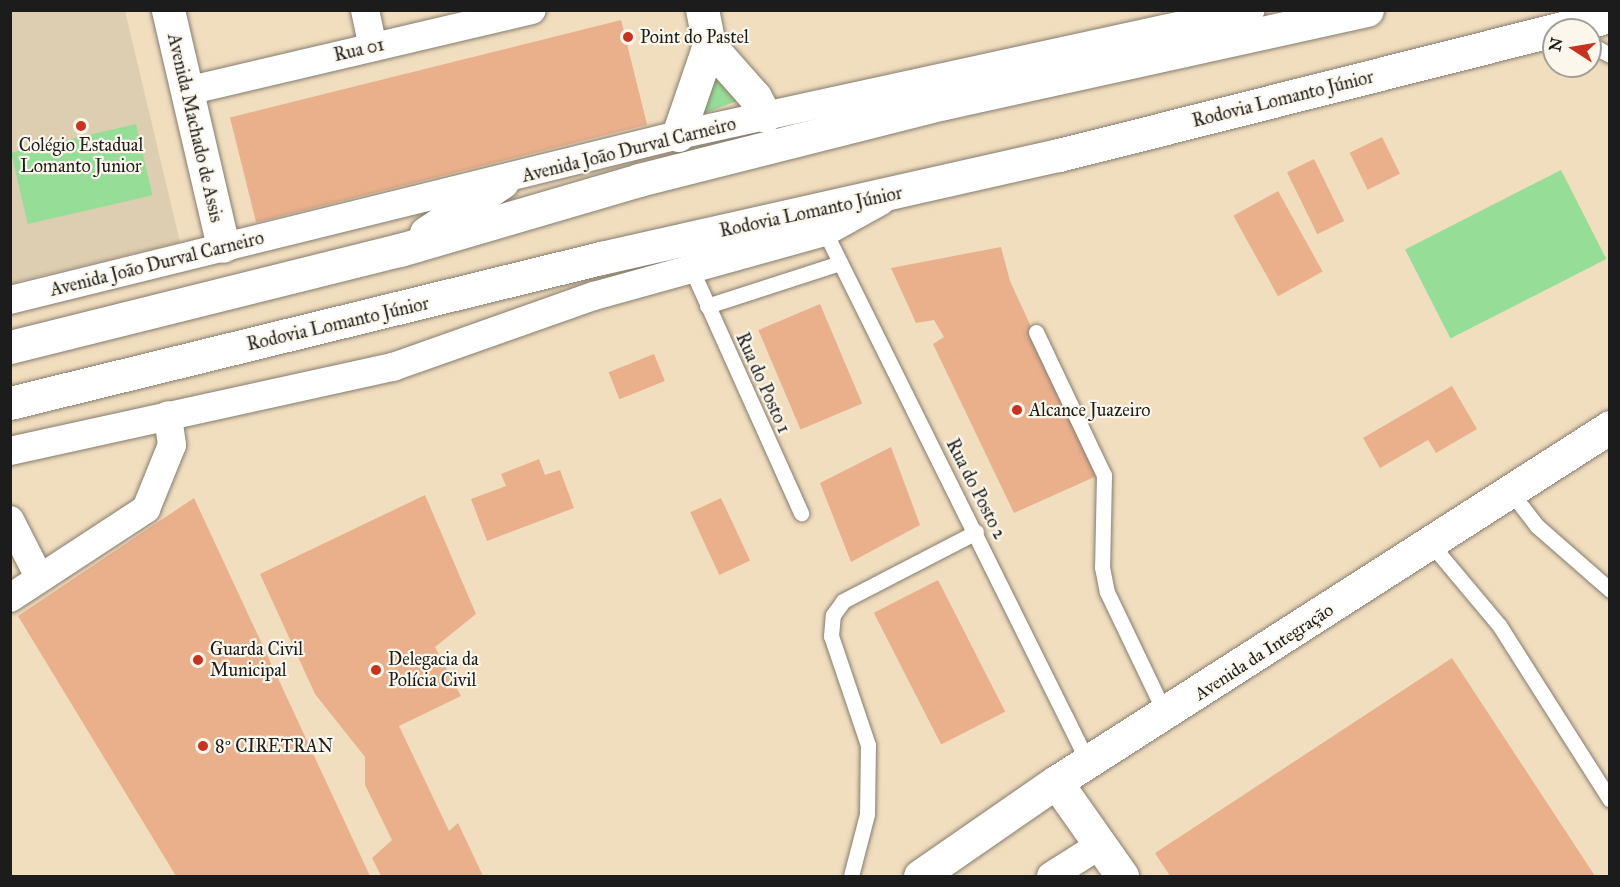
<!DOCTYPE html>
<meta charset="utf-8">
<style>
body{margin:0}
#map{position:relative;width:1620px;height:887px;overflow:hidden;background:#f1debf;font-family:"IM FELL Great Primer",serif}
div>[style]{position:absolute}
.built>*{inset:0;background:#deceb1}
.green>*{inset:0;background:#96dd97;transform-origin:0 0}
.building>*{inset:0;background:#eab08c;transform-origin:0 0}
.roads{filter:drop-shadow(0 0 2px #867d6e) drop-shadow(0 0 2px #867d6e)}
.service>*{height:15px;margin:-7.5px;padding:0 7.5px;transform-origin:7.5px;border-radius:7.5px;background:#fff}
.minor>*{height:28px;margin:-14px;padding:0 14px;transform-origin:14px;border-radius:14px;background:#fff}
.tertiary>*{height:33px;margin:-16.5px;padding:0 16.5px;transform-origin:16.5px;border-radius:16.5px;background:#fff}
.trunk>*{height:33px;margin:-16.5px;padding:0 16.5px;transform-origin:16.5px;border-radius:16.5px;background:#fff}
.dots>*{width:16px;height:16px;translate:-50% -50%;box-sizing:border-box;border:3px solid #fbf7ec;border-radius:50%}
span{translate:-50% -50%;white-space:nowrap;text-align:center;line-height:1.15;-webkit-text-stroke:4.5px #fbf7ec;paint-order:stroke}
.poi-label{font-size:18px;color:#1c1c1c}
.left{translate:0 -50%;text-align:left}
.street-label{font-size:18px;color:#1c1c1c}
.frame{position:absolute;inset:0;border:12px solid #1c1c1c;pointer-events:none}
.north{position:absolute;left:1542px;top:18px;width:60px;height:60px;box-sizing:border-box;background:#fbf7ec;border:2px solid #a29f99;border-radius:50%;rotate:282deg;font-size:16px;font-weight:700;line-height:24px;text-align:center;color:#1c1c1c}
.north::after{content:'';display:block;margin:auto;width:21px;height:27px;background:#c8321e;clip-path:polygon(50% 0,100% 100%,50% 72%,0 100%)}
</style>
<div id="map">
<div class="built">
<div style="clip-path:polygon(10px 11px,125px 11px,180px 242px,11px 283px)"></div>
</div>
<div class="green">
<div style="clip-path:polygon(715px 77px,725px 78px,743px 99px,699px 115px,708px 82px)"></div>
<div style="left:136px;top:124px;width:73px;height:128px;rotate:77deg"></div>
<div style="left:1561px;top:170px;width:100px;height:175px;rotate:63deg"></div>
</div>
<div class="building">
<div style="left:621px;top:20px;width:108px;height:403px;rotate:76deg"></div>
<div style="left:1382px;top:137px;width:41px;height:36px;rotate:64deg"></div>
<div style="left:1314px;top:159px;width:69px;height:30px;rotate:64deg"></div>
<div style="left:1278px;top:191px;width:92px;height:51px;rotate:61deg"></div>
<div style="clip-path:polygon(1001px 247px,1010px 281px,1099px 475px,1014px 513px,933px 344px,944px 337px,934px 320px,916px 323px,891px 268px)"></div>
<div style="left:820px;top:304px;width:108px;height:67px;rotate:67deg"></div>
<div style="left:654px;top:354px;width:29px;height:49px;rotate:68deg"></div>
<div style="clip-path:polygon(1452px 386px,1477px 429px,1436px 453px,1428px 440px,1380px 468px,1363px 438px)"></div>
<div style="clip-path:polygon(891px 447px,920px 525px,851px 562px,820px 483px)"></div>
<div style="clip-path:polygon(539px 459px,545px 475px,560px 470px,574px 508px,487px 541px,471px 499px,506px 486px,501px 474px)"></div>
<div style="clip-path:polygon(425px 495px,476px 614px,435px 647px,461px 696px,399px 726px,449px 831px,458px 823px,483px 876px,381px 876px,372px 858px,392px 840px,365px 785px,365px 757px,315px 694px,260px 574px)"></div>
<div style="clip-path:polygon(194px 498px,370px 876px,176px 876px,18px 616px)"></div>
<div style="left:721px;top:498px;width:69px;height:34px;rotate:65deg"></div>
<div style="left:938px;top:580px;width:148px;height:72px;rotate:63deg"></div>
<div style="clip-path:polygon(1452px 658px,1595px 876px,1170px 876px,1155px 853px)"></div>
</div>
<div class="roads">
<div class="service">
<div style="left:1590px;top:44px;width:23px;rotate:29deg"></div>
<div style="left:825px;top:232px;width:594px;rotate:63.61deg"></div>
<div style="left:691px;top:268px;width:269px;rotate:65.8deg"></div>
<div style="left:707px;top:306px;width:140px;rotate:-17.9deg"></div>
<div style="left:1036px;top:332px;width:158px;rotate:64.6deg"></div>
<div style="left:1104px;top:475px;width:92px;rotate:91.2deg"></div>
<div style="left:1102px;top:567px;width:25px;rotate:79deg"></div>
<div style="left:1107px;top:592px;width:136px;rotate:64.4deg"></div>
<div style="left:1510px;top:491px;width:44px;rotate:52.4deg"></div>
<div style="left:1537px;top:526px;width:97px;rotate:41.2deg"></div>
<div style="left:1431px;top:544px;width:106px;rotate:50deg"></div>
<div style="left:1499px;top:625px;width:207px;rotate:57.6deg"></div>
<div style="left:851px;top:876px;width:64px;rotate:-75.5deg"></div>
<div style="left:867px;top:814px;width:69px;rotate:-89.2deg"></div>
<div style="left:868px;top:745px;width:115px;rotate:-108.7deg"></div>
<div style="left:831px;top:636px;width:21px;rotate:-85deg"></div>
<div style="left:833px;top:615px;width:17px;rotate:-54deg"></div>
<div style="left:843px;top:601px;width:150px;rotate:-27.4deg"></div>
</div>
<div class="minor">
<div style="left:365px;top:10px;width:38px;rotate:78deg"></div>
<div style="left:187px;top:91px;width:354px;rotate:-13.2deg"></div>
<div style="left:10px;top:300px;width:688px;rotate:-13.87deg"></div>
<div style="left:678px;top:135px;width:586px;rotate:-12.31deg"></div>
<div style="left:10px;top:451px;width:392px;rotate:-12.4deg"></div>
<div style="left:393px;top:367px;width:213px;rotate:-19.5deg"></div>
<div style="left:594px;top:296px;width:240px;rotate:-15.5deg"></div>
<div style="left:825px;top:232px;width:64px;rotate:-29deg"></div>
<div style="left:10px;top:520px;width:64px;rotate:63deg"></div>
<div style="left:10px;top:598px;width:163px;rotate:-33.2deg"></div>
<div style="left:146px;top:509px;width:69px;rotate:-67.9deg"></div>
<div style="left:172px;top:445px;width:30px;rotate:-98deg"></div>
<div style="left:1051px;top:876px;width:58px;rotate:-32.3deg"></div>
</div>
<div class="tertiary">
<div style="left:168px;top:10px;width:242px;rotate:76.9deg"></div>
<div style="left:709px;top:45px;width:69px;rotate:48.5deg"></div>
<div style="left:755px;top:97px;width:21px;rotate:62deg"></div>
<div style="left:678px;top:135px;width:95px;rotate:-71deg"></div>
<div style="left:709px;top:45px;width:36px;rotate:-101deg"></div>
<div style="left:1056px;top:782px;width:115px;rotate:54.9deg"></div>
</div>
<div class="trunk">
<div style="left:426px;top:233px;width:92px;rotate:-33.9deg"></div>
<div style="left:10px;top:347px;width:402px;rotate:-14deg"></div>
<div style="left:400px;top:250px;width:249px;rotate:-16.3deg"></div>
<div style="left:639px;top:180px;width:315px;rotate:-14.2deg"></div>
<div style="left:944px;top:103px;width:433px;rotate:-12.4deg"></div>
<div style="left:10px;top:403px;width:609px;rotate:-13.79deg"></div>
<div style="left:601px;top:258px;width:469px;rotate:-12.7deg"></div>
<div style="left:1059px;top:155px;width:568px;rotate:-14.16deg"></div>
<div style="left:920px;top:876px;width:165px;rotate:-34.7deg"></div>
<div style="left:1056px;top:782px;width:658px;rotate:-32.65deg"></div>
</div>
</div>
<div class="dots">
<div style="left:628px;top:37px;background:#c8321e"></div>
<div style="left:81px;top:126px;background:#c8321e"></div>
<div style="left:1017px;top:410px;background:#c8321e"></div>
<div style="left:198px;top:660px;background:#c8321e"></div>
<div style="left:376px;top:670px;background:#c8321e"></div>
<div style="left:203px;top:746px;background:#c8321e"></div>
</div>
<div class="poi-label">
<span class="left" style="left:640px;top:37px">Point do Pastel</span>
<span style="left:81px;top:156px">Colégio Estadual<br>Lomanto Junior</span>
<span class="left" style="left:1029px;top:410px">Alcance Juazeiro</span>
<span class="left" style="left:210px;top:660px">Guarda Civil<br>Municipal</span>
<span class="left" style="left:388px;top:670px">Delegacia da<br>Polícia Civil</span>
<span class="left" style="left:215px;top:746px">8º CIRETRAN</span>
</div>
<div class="street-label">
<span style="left:359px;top:50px;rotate:-13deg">Rua 01</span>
<span style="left:1283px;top:99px;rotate:-14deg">Rodovia Lomanto Júnior</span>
<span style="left:195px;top:128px;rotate:77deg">Avenida Machado de Assis</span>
<span style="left:629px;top:150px;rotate:-14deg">Avenida João Durval Carneiro</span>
<span style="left:811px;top:212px;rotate:-12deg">Rodovia Lomanto Júnior</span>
<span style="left:157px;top:264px;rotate:-14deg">Avenida João Durval Carneiro</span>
<span style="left:338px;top:324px;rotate:-13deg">Rodovia Lomanto Júnior</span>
<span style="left:763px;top:383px;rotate:66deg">Rua do Posto 1</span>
<span style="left:976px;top:489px;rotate:63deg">Rua do Posto 2</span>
<span style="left:1264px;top:652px;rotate:-33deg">Avenida da Integração</span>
</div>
<div class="frame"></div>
<div class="north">N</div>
</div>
